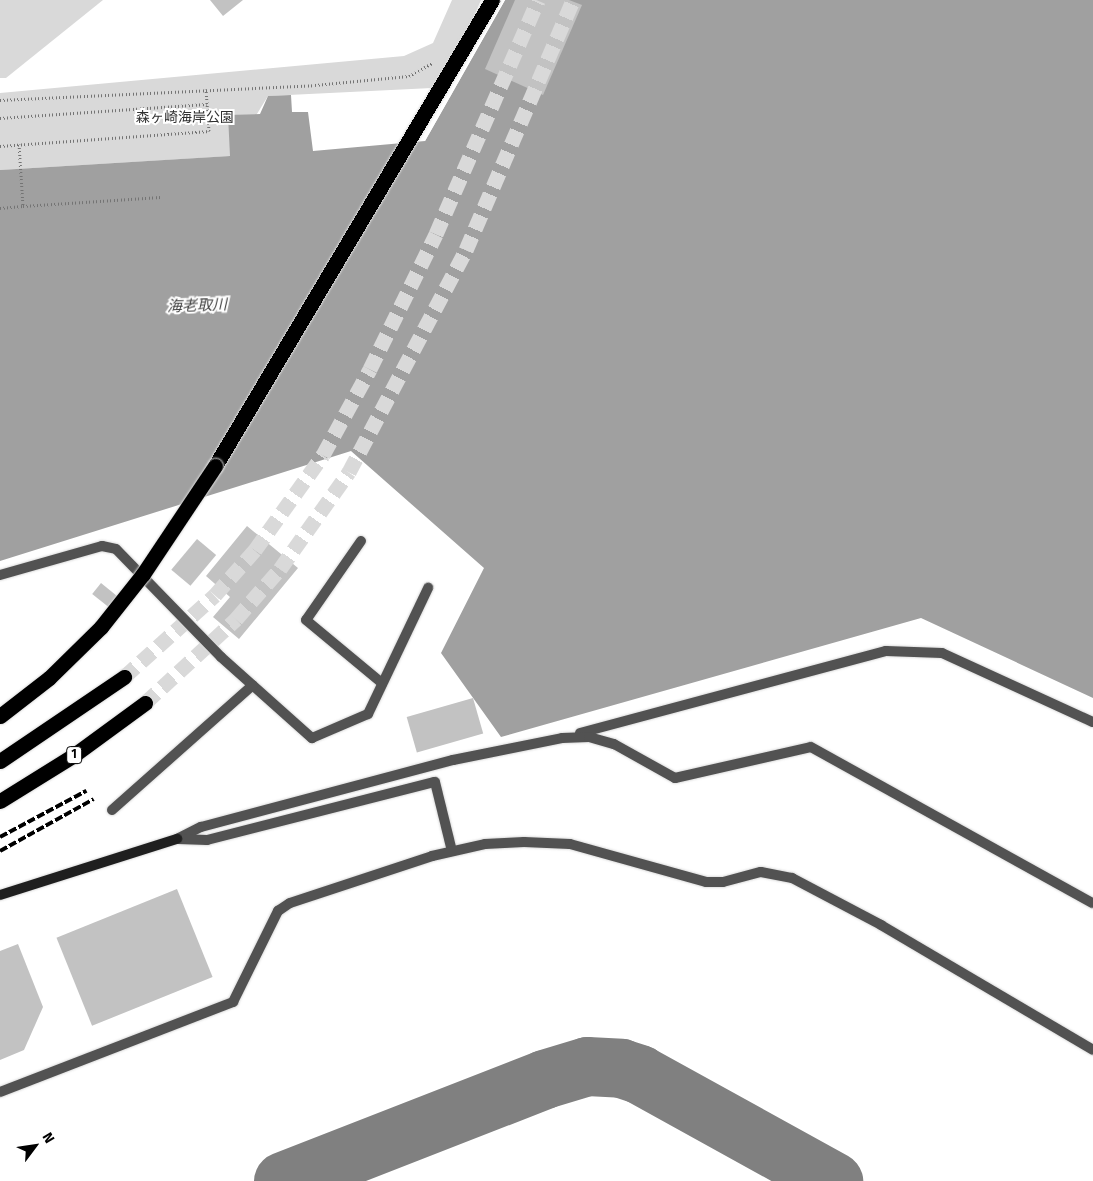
<!DOCTYPE html>
<meta charset="utf-8">
<style>
body{margin:0}
#map{position:relative;width:1093px;height:1181px;overflow:hidden;background:#fff;font-family:"Fira Sans","Noto Sans JP",sans-serif}
div>[style]{position:absolute}
.green>*{inset:0;background:#d9d9d9}
.water>*{inset:0;background:#a0a0a0}
.pier>*{inset:0;background:#fff}
.taxiway>*{height:59px;margin:-29.5px;padding:0 29.5px;transform-origin:29.5px;border-radius:29.5px;background:#808080}
.building>*{inset:0;background:#c2c2c2;transform-origin:0 0}
.highway-tunnel>*{height:15px;margin-top:-7.5px;transform-origin:0;background:repeating-linear-gradient(90deg,#d9d9d9 0 15px,transparent 0 23px)}
.path>*{height:3px;margin-top:-1.5px;transform-origin:0;background:repeating-linear-gradient(90deg,#747474 0 1px,transparent 0 3.5px)}
.roads{filter:drop-shadow(0 0 1px #dbdbdb) drop-shadow(0 0 1px #dbdbdb)}
.lane>*{height:10px;margin:-5px;padding:0 5px;transform-origin:5px;border-radius:5px;background:#525252}
.secondary>*{height:10px;margin:-5px;padding:0 5px;transform-origin:5px;border-radius:5px;background:#1f1f1f}
.highway>*{height:15px;margin:-7.5px;padding:0 7.5px;transform-origin:7.5px;border-radius:7.5px;background:#000}
.rail>*{height:4px;margin-top:-2px;transform-origin:0;background:repeating-linear-gradient(90deg,#000 0 8px,transparent 0 10.5px)}
.bridges{filter:drop-shadow(0 0 1px #dbdbdb) drop-shadow(0 0 1px #dbdbdb)}
.highway-bridge>*{height:15px;margin:-7.5px;padding:0 7.5px;transform-origin:7.5px;border-radius:7.5px;background:#000}
span{translate:-50% -50%;white-space:nowrap;text-align:center;line-height:1.15;-webkit-text-stroke:4px #fff;paint-order:stroke}
.shield-label span{padding:1px 4px;background:#fff;border:1px solid;border-radius:4px;-webkit-text-stroke-width:0}
.shield-label{font-size:12px;color:#000;font-weight:700}
.park-label{font-size:14px;color:#303030}
.water-label{font-size:15px;color:#414141;font-style:italic}
.north{position:absolute;left:10px;top:1121px;width:50px;height:50px;-webkit-text-stroke:4px #fff;paint-order:stroke;rotate:59deg;font-size:14px;font-weight:700;line-height:20px;text-align:center;color:#000}
.north::after{content:'';display:block;margin:auto;width:18px;height:22px;background:#000;clip-path:polygon(50% 0,100% 100%,50% 72%,0 100%)}
</style>
<div id="map">
<div class="green">
<div style="clip-path:polygon(0 0,103px 0,6px 78px,0 78px)"></div>
<div style="clip-path:polygon(452px 0,481px 0,458px 53px,432px 88px,268px 96px,231px 156px,0 170px,0 93px,404px 56px,433px 43px)"></div>
</div>
<div class="water">
<div style="clip-path:polygon(505px 0,1093px 0,1093px 698px,921px 618px,501px 737px,441px 653px,484px 568px,351px 451px,0 561px,0 170px,230px 156px,228px 115px,260px 114px,268px 96px,291px 95px,292px 112px,308px 112px,313px 151px,425px 141px)"></div>
</div>
<div class="pier">
<div style="clip-path:polygon(502px 0,505px 0,425px 141px,423px 138px)"></div>
</div>
<div class="taxiway">
<div style="left:283px;top:1181px;width:280px;rotate:-21.3deg"></div>
<div style="left:544px;top:1079px;width:45px;rotate:-16.8deg"></div>
<div style="left:587px;top:1066px;width:34px;rotate:3deg"></div>
<div style="left:621px;top:1068px;width:19px;rotate:18deg"></div>
<div style="left:639px;top:1074px;width:222px;rotate:28.9deg"></div>
</div>
<div class="building">
<div style="clip-path:polygon(210px 0,243px 0,223px 16px)"></div>
<div style="clip-path:polygon(515px 0,569px 0,582px 5px,543px 95px,485px 69px)"></div>
<div style="clip-path:polygon(247px 526px,298px 568px,239px 639px,213px 617px,230px 597px,206px 576px)"></div>
<div style="left:197px;top:539px;width:25px;height:40px;rotate:40deg"></div>
<div style="left:101px;top:583px;width:21px;height:14px;rotate:39deg"></div>
<div style="left:473px;top:698px;width:37px;height:69px;rotate:74deg"></div>
<div style="left:177px;top:889px;width:95px;height:130px;rotate:68deg"></div>
<div style="clip-path:polygon(18px 944px,43px 1007px,24px 1050px,0 1060px,0 951px)"></div>
</div>
<div class="highway-tunnel">
<div style="left:124px;top:677px;width:122px;rotate:-42deg"></div>
<div style="left:215px;top:595px;width:60px;rotate:-48.4deg"></div>
<div style="left:255px;top:550px;width:117px;rotate:-54.4deg"></div>
<div style="left:323px;top:455px;width:98px;rotate:-61.3deg"></div>
<div style="left:370px;top:369px;width:150px;rotate:-63.9deg"></div>
<div style="left:436px;top:234px;width:255px;rotate:-66.4deg"></div>
<div style="left:145px;top:703px;width:124px;rotate:-42.7deg"></div>
<div style="left:236px;top:619px;width:67px;rotate:-48.7deg"></div>
<div style="left:280px;top:569px;width:119px;rotate:-54.6deg"></div>
<div style="left:349px;top:472px;width:251px;rotate:-62.2deg"></div>
<div style="left:466px;top:250px;width:272px;rotate:-66.8deg"></div>
</div>
<div class="path">
<div style="left:0;top:100px;width:315px;rotate:-2.7deg"></div>
<div style="left:315px;top:85px;width:94px;rotate:-5.5deg"></div>
<div style="left:409px;top:76px;width:26px;rotate:-29deg"></div>
<div style="left:0;top:118px;width:207px;rotate:-3.9deg"></div>
<div style="left:19px;top:144px;width:62px;rotate:86.3deg"></div>
<div style="left:23px;top:206px;width:138px;rotate:-3.7deg"></div>
<div style="left:0;top:146px;width:210px;rotate:-4.1deg"></div>
<div style="left:209px;top:131px;width:42px;rotate:-94.1deg"></div>
<div style="left:0;top:208px;width:23px;rotate:-5deg"></div>
</div>
<div class="roads">
<div class="lane">
<div style="left:361px;top:541px;width:96px;rotate:124.8deg"></div>
<div style="left:306px;top:620px;width:99px;rotate:39.7deg"></div>
<div style="left:0;top:575px;width:106px;rotate:-15.9deg"></div>
<div style="left:102px;top:546px;width:14px;rotate:12deg"></div>
<div style="left:116px;top:549px;width:151px;rotate:45.8deg"></div>
<div style="left:221px;top:657px;width:122px;rotate:41.7deg"></div>
<div style="left:312px;top:738px;width:61px;rotate:-23.2deg"></div>
<div style="left:368px;top:714px;width:140px;rotate:-64.5deg"></div>
<div style="left:580px;top:733px;width:317px;rotate:-15deg"></div>
<div style="left:886px;top:651px;width:56px;rotate:2deg"></div>
<div style="left:942px;top:653px;width:166px;rotate:24.6deg"></div>
<div style="left:112px;top:810px;width:188px;rotate:-41.6deg"></div>
<div style="left:177px;top:839px;width:27px;rotate:-27deg"></div>
<div style="left:201px;top:827px;width:261px;rotate:-14.9deg"></div>
<div style="left:453px;top:760px;width:111px;rotate:-11.4deg"></div>
<div style="left:562px;top:738px;width:27px;rotate:-2deg"></div>
<div style="left:589px;top:737px;width:26px;rotate:16deg"></div>
<div style="left:614px;top:744px;width:70px;rotate:29.1deg"></div>
<div style="left:675px;top:778px;width:139px;rotate:-12.8deg"></div>
<div style="left:811px;top:747px;width:322px;rotate:29deg"></div>
<div style="left:178px;top:839px;width:29px;rotate:2deg"></div>
<div style="left:207px;top:840px;width:235px;rotate:-14.3deg"></div>
<div style="left:435px;top:782px;width:71px;rotate:76.2deg"></div>
<div style="left:0;top:1092px;width:250px;rotate:-21.1deg"></div>
<div style="left:233px;top:1002px;width:102px;rotate:-63.7deg"></div>
<div style="left:278px;top:911px;width:14px;rotate:-34deg"></div>
<div style="left:290px;top:903px;width:150px;rotate:-18.3deg"></div>
<div style="left:432px;top:856px;width:54px;rotate:-12.8deg"></div>
<div style="left:485px;top:844px;width:39px;rotate:-3deg"></div>
<div style="left:524px;top:842px;width:46px;rotate:2.5deg"></div>
<div style="left:570px;top:844px;width:141px;rotate:15.6deg"></div>
<div style="left:706px;top:882px;width:17px"></div>
<div style="left:723px;top:882px;width:39px;rotate:-15deg"></div>
<div style="left:761px;top:872px;width:32px;rotate:11deg"></div>
<div style="left:792px;top:878px;width:101px;rotate:27.8deg"></div>
<div style="left:881px;top:925px;width:246px;rotate:30.5deg"></div>
</div>
<div class="secondary">
<div style="left:0;top:895px;width:186px;rotate:-17.6deg"></div>
</div>
<div class="highway">
<div style="left:215px;top:466px;width:542px;rotate:-59.27deg"></div>
<div style="left:0;top:761px;width:150px;rotate:-34.1deg"></div>
<div style="left:0;top:801px;width:87px;rotate:-31.9deg"></div>
<div style="left:74px;top:755px;width:88px;rotate:-36.2deg"></div>
</div>
</div>
<div class="rail">
<div style="left:0;top:837px;width:98px;rotate:-28.1deg"></div>
<div style="left:0;top:851px;width:107px;rotate:-29deg"></div>
</div>
<div class="bridges">
<div class="highway-bridge">
<div style="left:0;top:716px;width:62px;rotate:-37.8deg"></div>
<div style="left:49px;top:678px;width:73px;rotate:-44.4deg"></div>
<div style="left:101px;top:627px;width:68px;rotate:-51.6deg"></div>
<div style="left:143px;top:574px;width:130px;rotate:-56.3deg"></div>
</div>
</div>
<div class="shield-label">
<span style="left:74px;top:755px">1</span>
</div>
<div class="park-label">
<span style="left:185px;top:118px">森ヶ崎海岸公園</span>
</div>
<div class="water-label">
<span style="left:197px;top:306px;rotate:-2deg">海老取川</span>
</div>
<div class="north">N</div>
</div>
